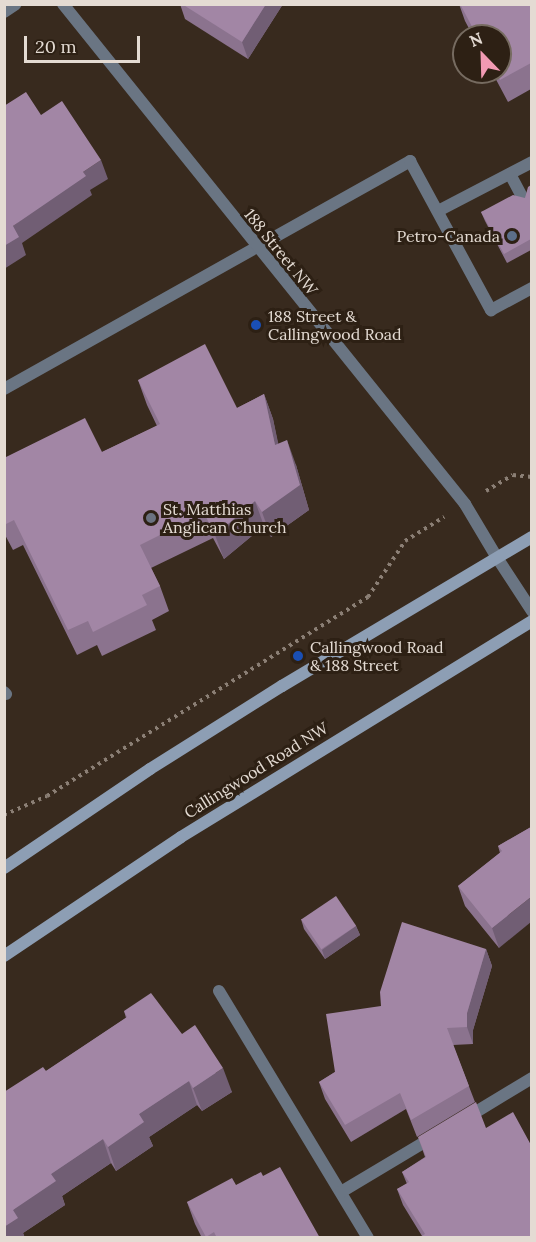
<!DOCTYPE html>
<style>
body{margin:0}
#map{position:relative;width:536px;height:1242px;overflow:hidden;background:#382a1e;font-family:Lora,serif}
div>[style]{position:absolute}
.path>*{height:4px;margin-top:-2px;transform-origin:0;background:repeating-linear-gradient(90deg,#8b7f75 0 3px,transparent 0 7.5px)}
.service>*{height:12px;margin:-6px;padding:0 6px;transform-origin:6px;border-radius:6px;background:#6a7583}
.minor>*{height:12px;margin:-6px;padding:0 6px;transform-origin:6px;border-radius:6px;background:#6a7583}
.tertiary>*{height:12px;margin:-6px;padding:0 6px;transform-origin:6px;border-radius:6px;background:#6a7583}
.secondary>*{height:12px;margin:-6px;padding:0 6px;transform-origin:6px;border-radius:6px;background:#8d9eb4}
.wall>*{inset:0;background:#8b738e}
.shaded-wall>*{inset:0;background:#715e74}
.building>*{inset:0;background:#a286a5;transform-origin:0 0}
.dots>*{width:16px;height:16px;translate:-50% -50%;box-sizing:border-box;border:3px solid #2d2014;border-radius:50%}
span{translate:-50% -50%;white-space:nowrap;text-align:center;line-height:1.15;-webkit-text-stroke:6px #2d2014;paint-order:stroke}
.poi-label{font-size:16px;color:#e4dbd3}
.right{translate:-100% -50%;text-align:right}
.left{translate:0 -50%;text-align:left}
.street-label{font-size:16px;color:#e4dbd3}
.frame{position:absolute;inset:0;border:6px solid #e4dbd3;pointer-events:none}
.north{position:absolute;left:452px;top:24px;width:60px;height:60px;box-sizing:border-box;background:#2d2014;border:2px solid #766b60;border-radius:50%;rotate:337deg;font-size:16px;font-weight:700;line-height:24px;text-align:center;color:#e4dbd3}
.north::after{content:'';display:block;margin:auto;width:21px;height:27px;background:#f19ab3;clip-path:polygon(50% 0,100% 100%,50% 72%,0 100%)}
.scale{position:absolute;left:24px;top:36px;width:116px;height:27px;box-sizing:border-box;border:3px solid #e4dbd3;border-top:0;padding-left:8px;font-size:18px;line-height:21px;white-space:nowrap;color:#e4dbd3;-webkit-text-stroke:4px #2d2014;paint-order:stroke}
</style>
<div id="map">
<div class="path">
<div style="left:486px;top:491px;width:31px;rotate:-31deg"></div>
<div style="left:513px;top:475px;width:19px;rotate:6deg"></div>
<div style="left:4px;top:815px;width:47px;rotate:-23.8deg"></div>
<div style="left:47px;top:796px;width:378px;rotate:-31.8deg"></div>
<div style="left:368px;top:597px;width:67px;rotate:-56.5deg"></div>
<div style="left:405px;top:541px;width:46px;rotate:-31.6deg"></div>
</div>
<div class="service">
<div style="left:510px;top:174px;width:30px;rotate:62deg"></div>
<div style="left:438px;top:211px;width:106px;rotate:-27.5deg"></div>
<div style="left:4px;top:389px;width:466px;rotate:-29.3deg"></div>
<div style="left:410px;top:161px;width:170px;rotate:61.5deg"></div>
<div style="left:491px;top:310px;width:47px;rotate:-28.2deg"></div>
<div style="left:4px;top:692px;width:3px;rotate:45deg"></div>
<div style="left:219px;top:991px;width:288px;rotate:58.9deg"></div>
<div style="left:466px;top:1118px;width:77px;rotate:-31.2deg"></div>
<div style="left:341px;top:1192px;width:107px;rotate:-30.9deg"></div>
</div>
<div class="minor">
<div style="left:496px;top:556px;width:66px;rotate:56.8deg"></div>
</div>
<div class="tertiary">
<div style="left:63px;top:4px;width:642px;rotate:51.2deg"></div>
<div style="left:465px;top:504px;width:61px;rotate:59.2deg"></div>
<div style="left:4px;top:12px;width:14px;rotate:-34deg"></div>
</div>
<div class="secondary">
<div style="left:4px;top:868px;width:176px;rotate:-34.1deg"></div>
<div style="left:150px;top:769px;width:156px;rotate:-32.2deg"></div>
<div style="left:282px;top:686px;width:291px;rotate:-30.8deg"></div>
<div style="left:4px;top:956px;width:213px;rotate:-33.9deg"></div>
<div style="left:181px;top:837px;width:412px;rotate:-31.6deg"></div>
</div>
<div class="wall">
<div style="clip-path:polygon(180px 4px,283px 4px,248px 59px,185px 19px)"></div>
<div style="clip-path:polygon(459px 4px,531px 4px,531px 89px,508px 102px,492px 72px,500px 72px,500px 36px,473px 36px,465px 21px)"></div>
<div style="clip-path:polygon(531px 185px,531px 250px,507px 263px,485px 221px,481px 212px,525px 198px)"></div>
<div style="clip-path:polygon(138px 380px,237px 408px,264px 394px,273px 419px,278px 444px,296px 465px,309px 510px,271px 537px,264px 526px,224px 559px,213px 538px,151px 568px,160px 586px,169px 611px,152px 620px,156px 630px,102px 656px,97px 645px,77px 655px,23px 545px,13px 550px,4px 533px,4px 458px,102px 452px,157px 426px,147px 405px)"></div>
<div style="clip-path:polygon(531px 827px,499px 948px,465px 906px,458px 886px,500px 853px,498px 846px)"></div>
<div style="clip-path:polygon(301px 919px,356px 926px,360px 935px,325px 959px,304px 929px)"></div>
<div style="clip-path:polygon(486px 949px,492px 966px,473px 1030px,473px 1044px,453px 1045px,475px 1102px,417px 1137px,406px 1109px,351px 1142px,325px 1099px,319px 1082px,335px 1072px,381px 1006px)"></div>
<div style="clip-path:polygon(124px 1011px,182px 1034px,232px 1092px,202px 1111px,197px 1105px,149px 1137px,153px 1146px,116px 1171px,111px 1163px,62px 1196px,65px 1205px,23px 1233px,25px 1238px,4px 1238px,46px 1071px,126px 1018px)"></div>
<div style="clip-path:polygon(418px 1137px,531px 1238px,422px 1236px,403px 1205px,397px 1189px,407px 1184px,402px 1172px,425px 1157px)"></div>
<div style="clip-path:polygon(263px 1176px,320px 1238px,202px 1238px,195px 1224px,187px 1202px)"></div>
</div>
<div class="shaded-wall">
<div style="clip-path:polygon(266px 4px,283px 4px,248px 59px,242px 42px)"></div>
<div style="clip-path:polygon(101px 160px,108px 179px,90px 190px,92px 195px,22px 243px,26px 255px,4px 269px,4px 246px,13px 226px,83px 172px)"></div>
<div style="clip-path:polygon(264px 394px,273px 419px,284px 470px,275px 445px)"></div>
<div style="clip-path:polygon(287px 440px,296px 465px,309px 510px,271px 537px,262px 512px)"></div>
<div style="clip-path:polygon(255px 501px,264px 526px,224px 559px,215px 535px)"></div>
<div style="clip-path:polygon(531px 897px,531px 922px,499px 948px,492px 928px)"></div>
<div style="clip-path:polygon(356px 926px,360px 935px,325px 959px,322px 950px)"></div>
<div style="clip-path:polygon(486px 949px,492px 966px,473px 1030px,473px 1044px,467px 1027px,467px 1013px)"></div>
<div style="clip-path:polygon(223px 1068px,232px 1092px,202px 1111px,193px 1088px)"></div>
<div style="clip-path:polygon(189px 1081px,197px 1105px,149px 1137px,153px 1146px,116px 1171px,108px 1147px,139px 1114px)"></div>
<div style="clip-path:polygon(103px 1139px,111px 1163px,62px 1196px,65px 1205px,23px 1233px,25px 1238px,4px 1238px,4px 1227px,13px 1210px,51px 1174px)"></div>
</div>
<div class="building">
<div style="clip-path:polygon(182px 4px,266px 4px,242px 42px)"></div>
<div style="clip-path:polygon(460px 4px,531px 4px,531px 63px,500px 80px,496px 72px,500px 72px,500px 36px,477px 36px)"></div>
<div style="clip-path:polygon(26px 92px,41px 115px,62px 101px,101px 160px,83px 172px,86px 176px,13px 226px,19px 237px,4px 246px,4px 106px)"></div>
<div style="clip-path:polygon(531px 185px,531px 239px,504px 254px,481px 212px,513px 195px,525px 198px,528px 187px)"></div>
<div style="clip-path:polygon(205px 344px,237px 408px,264px 394px,275px 445px,287px 440px,300px 485px,262px 512px,255px 501px,215px 535px,204px 513px,140px 545px,160px 586px,142px 595px,147px 605px,93px 632px,88px 621px,68px 630px,14px 520px,4px 525px,4px 458px,85px 418px,102px 452px,160px 424px,138px 380px)"></div>
<div style="clip-path:polygon(531px 827px,531px 897px,492px 928px,458px 886px,502px 851px,498px 846px)"></div>
<div style="left:336px;top:896px;width:36px;height:42px;rotate:56deg"></div>
<div style="clip-path:polygon(402px 922px,486px 949px,467px 1013px,467px 1027px,447px 1028px,469px 1086px,411px 1120px,400px 1093px,345px 1125px,319px 1082px,335px 1072px,326px 1014px,381px 1006px,380px 992px)"></div>
<div style="clip-path:polygon(151px 993px,182px 1034px,195px 1025px,223px 1068px,193px 1088px,189px 1081px,139px 1114px,144px 1122px,108px 1147px,103px 1139px,51px 1174px,56px 1181px,13px 1210px,18px 1218px,4px 1227px,4px 1092px,43px 1067px,46px 1071px,127px 1017px,124px 1011px)"></div>
<div style="clip-path:polygon(476px 1102px,486px 1128px,513px 1112px,531px 1145px,531px 1238px,419px 1238px,425px 1234px,397px 1189px,409px 1182px,402px 1172px,426px 1157px,418px 1137px)"></div>
<div style="clip-path:polygon(280px 1167px,320px 1238px,217px 1238px,214px 1232px,206px 1237px,187px 1202px,232px 1178px,236px 1185px,261px 1172px,263px 1176px)"></div>
</div>
<div class="dots">
<div style="left:512px;top:236px;background:#5c6f8a"></div>
<div style="left:256px;top:325px;background:#1a4fb4"></div>
<div style="left:151px;top:518px;background:#6b7280"></div>
<div style="left:298px;top:656px;background:#1a4fb4"></div>
</div>
<div class="poi-label">
<span class="right" style="left:500px;top:236px">Petro-Canada</span>
<span class="left" style="left:268px;top:325px">188 Street &amp;<br>Callingwood Road</span>
<span class="left" style="left:163px;top:518px">St. Matthias<br>Anglican Church</span>
<span class="left" style="left:310px;top:656px">Callingwood Road<br>&amp; 188 Street</span>
</div>
<div class="street-label">
<span style="left:281px;top:252px;rotate:51deg">188 Street NW</span>
<span style="left:256px;top:770px;rotate:-32deg">Callingwood Road NW</span>
</div>
<div class="frame"></div>
<div class="north">N</div>
<div class="scale">20 m</div>
</div>
